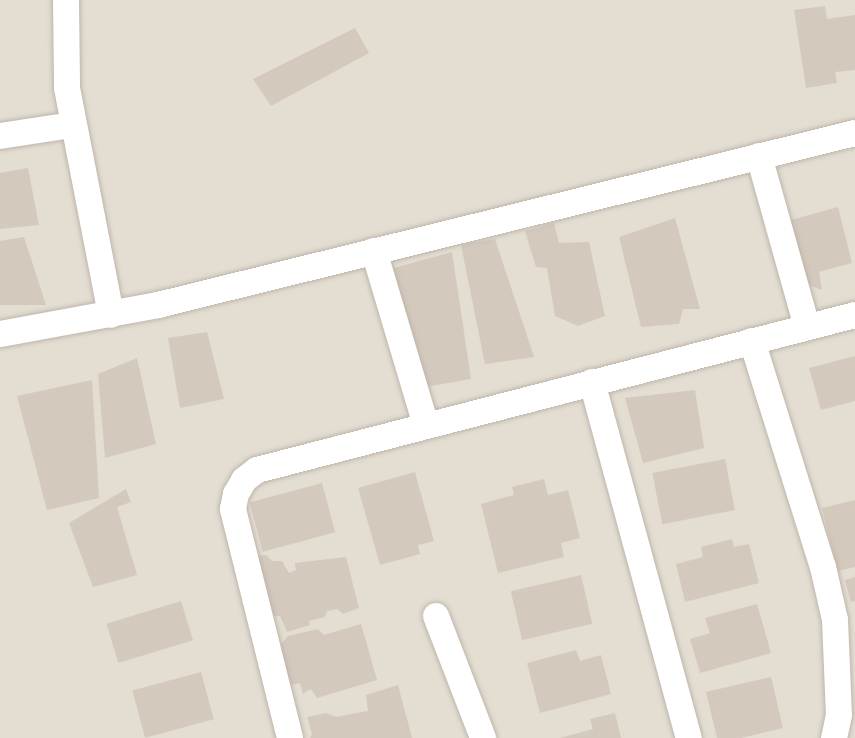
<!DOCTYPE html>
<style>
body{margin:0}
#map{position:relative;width:855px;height:738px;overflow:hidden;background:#f0ebe4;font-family:"Space Grotesk",sans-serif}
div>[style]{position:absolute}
.residential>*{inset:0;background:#e4ddd2;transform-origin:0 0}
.building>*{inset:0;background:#d4c9bd;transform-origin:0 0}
.roads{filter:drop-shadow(0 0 2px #beb5ab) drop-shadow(0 0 2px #beb5ab)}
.street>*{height:26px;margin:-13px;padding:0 13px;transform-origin:13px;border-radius:13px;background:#fff}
span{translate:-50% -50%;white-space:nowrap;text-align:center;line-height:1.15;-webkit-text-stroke:5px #fff;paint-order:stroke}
</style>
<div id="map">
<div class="residential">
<div style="left:0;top:0;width:855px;height:738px"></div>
</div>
<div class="building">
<div style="clip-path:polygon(825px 6px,827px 19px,855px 15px,855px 70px,835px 72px,837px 83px,806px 88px,794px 10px)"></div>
<div style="clip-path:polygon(355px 28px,369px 53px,271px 106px,253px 79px)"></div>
<div style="clip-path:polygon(28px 168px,39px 225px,0 229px,0 173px)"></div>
<div style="clip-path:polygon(838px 207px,852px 263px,819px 272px,822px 290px,803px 283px,784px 222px)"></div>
<div style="clip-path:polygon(675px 218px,700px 309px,683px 309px,679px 324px,641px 327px,619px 237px)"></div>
<div style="clip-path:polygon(554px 223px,559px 243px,589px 242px,605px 316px,578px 326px,555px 316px,547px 268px,536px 267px,525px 231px)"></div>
<div style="clip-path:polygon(24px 237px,46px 305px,0 305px,0 241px)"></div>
<div style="clip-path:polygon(495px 239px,534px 357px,485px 364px,461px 245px)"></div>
<div style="clip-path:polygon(452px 252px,471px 379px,420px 388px,390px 269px)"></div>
<div style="clip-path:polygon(207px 332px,224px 399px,180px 408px,168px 338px)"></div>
<div style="clip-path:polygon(855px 356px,855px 401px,821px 410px,809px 368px)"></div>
<div style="clip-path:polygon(137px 358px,156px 444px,105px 458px,98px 374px)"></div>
<div style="clip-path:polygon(92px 380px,99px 498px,47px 510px,17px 396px)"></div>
<div style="clip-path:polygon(695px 390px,704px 448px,643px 463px,625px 398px)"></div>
<div style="left:725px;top:459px;width:52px;height:74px;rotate:79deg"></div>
<div style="clip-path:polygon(415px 472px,434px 541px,418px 545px,420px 554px,380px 565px,358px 488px)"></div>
<div style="clip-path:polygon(544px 479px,548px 495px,568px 490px,580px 538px,561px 543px,564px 557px,498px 573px,481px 504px,514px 495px,512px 487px)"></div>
<div style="left:322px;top:483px;width:51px;height:75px;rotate:75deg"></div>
<div style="clip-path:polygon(126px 489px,131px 502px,117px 507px,137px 575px,93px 587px,69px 523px)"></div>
<div style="clip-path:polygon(855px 500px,855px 567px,838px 571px,822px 508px)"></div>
<div style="clip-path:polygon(732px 539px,734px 547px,749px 544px,759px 583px,685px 602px,676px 564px,703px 557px,701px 547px)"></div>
<div style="clip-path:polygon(266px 555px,272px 561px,282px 561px,289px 573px,296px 570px,295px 563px,346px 557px,359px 608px,343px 614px,337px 609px,327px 611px,325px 617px,309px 621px,310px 625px,287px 632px,280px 616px,270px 616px,253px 556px)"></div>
<div style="left:581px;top:575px;width:50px;height:72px;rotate:77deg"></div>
<div style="clip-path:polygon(855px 577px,855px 601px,851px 602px,845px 580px)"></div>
<div style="left:181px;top:601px;width:41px;height:78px;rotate:73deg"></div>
<div style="clip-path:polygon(757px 604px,771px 653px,700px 673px,690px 639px,710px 633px,705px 618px)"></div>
<div style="clip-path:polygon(361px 624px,377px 680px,317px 698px,311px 689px,303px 694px,300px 683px,283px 687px,274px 653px,288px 636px,318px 629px,324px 635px)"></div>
<div style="clip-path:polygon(576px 650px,580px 661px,601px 655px,611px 694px,540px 713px,527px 663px)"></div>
<div style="left:201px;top:672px;width:49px;height:71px;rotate:75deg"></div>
<div style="clip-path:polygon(771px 677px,783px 728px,741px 738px,717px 738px,706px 692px)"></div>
<div style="clip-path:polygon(398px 685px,412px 738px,310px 738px,312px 734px,307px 717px,326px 713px,336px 717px,368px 711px,366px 695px)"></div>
<div style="clip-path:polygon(615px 713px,621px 738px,560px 738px,593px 729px,590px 719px)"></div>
</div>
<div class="roads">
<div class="street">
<div style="left:66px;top:0;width:88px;rotate:89.3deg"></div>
<div style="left:67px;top:88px;width:231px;rotate:79deg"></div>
<div style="left:0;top:136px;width:73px;rotate:-8.7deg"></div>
<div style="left:759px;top:156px;width:178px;rotate:74.3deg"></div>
<div style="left:374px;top:251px;width:182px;rotate:73.4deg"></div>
<div style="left:0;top:334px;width:161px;rotate:-10.4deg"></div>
<div style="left:158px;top:305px;width:718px;rotate:-13.86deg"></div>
<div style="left:752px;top:341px;width:237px;rotate:72.6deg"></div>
<div style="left:823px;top:567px;width:54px;rotate:77.2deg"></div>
<div style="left:835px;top:620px;width:95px;rotate:87.6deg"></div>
<div style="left:839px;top:715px;width:24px;rotate:102deg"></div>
<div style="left:592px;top:382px;width:369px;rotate:74.8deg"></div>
<div style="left:436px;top:616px;width:131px;rotate:68.9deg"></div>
<div style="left:290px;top:738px;width:236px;rotate:-104deg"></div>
<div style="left:233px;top:509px;width:15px;rotate:-79deg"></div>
<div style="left:236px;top:494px;width:16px;rotate:-60deg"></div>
<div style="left:244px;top:480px;width:16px;rotate:-38deg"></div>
<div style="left:257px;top:470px;width:618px;rotate:-14.53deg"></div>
</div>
</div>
</div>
